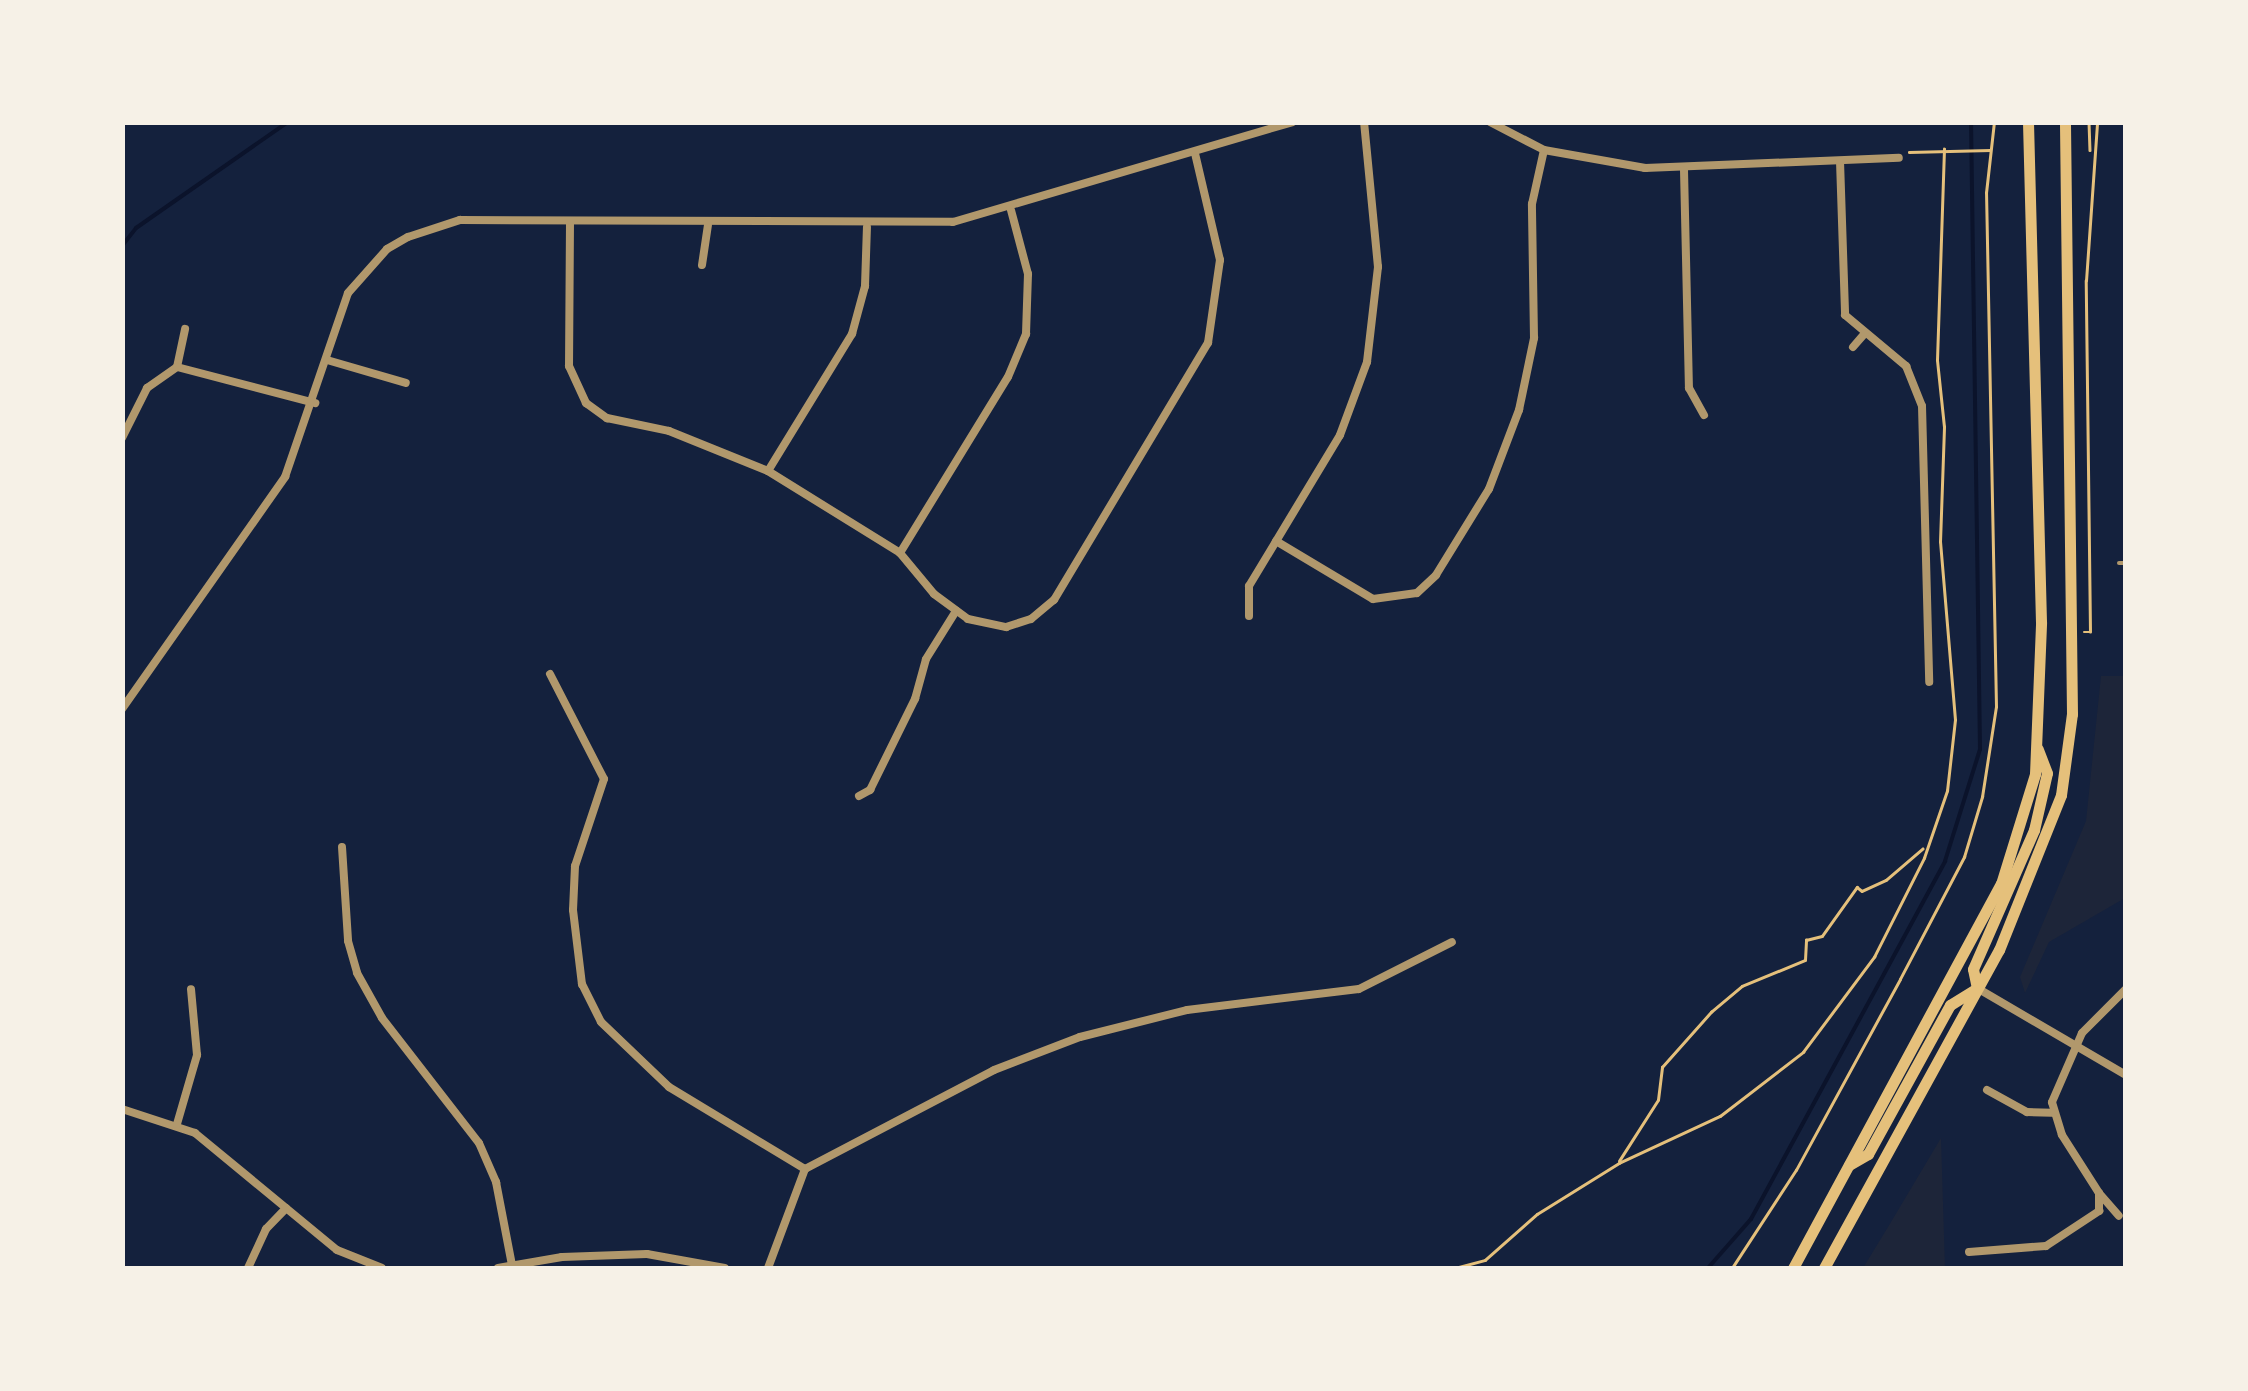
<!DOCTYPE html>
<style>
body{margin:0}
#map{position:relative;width:2248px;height:1391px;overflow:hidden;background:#14213d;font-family:"DM Sans",sans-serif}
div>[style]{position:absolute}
.green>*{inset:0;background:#1d2539}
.stream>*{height:4px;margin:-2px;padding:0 2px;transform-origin:2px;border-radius:2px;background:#0b132b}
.path>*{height:2.5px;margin:-1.25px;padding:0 1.25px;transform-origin:1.25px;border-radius:1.25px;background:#e5c07b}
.service>*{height:4px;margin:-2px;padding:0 2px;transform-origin:2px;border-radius:2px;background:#b1986c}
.minor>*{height:8px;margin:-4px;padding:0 4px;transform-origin:4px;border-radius:4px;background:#b1986c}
.primary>*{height:11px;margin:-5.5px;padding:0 5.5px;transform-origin:5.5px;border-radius:5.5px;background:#e5c07b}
span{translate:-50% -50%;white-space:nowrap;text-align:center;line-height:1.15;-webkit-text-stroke:8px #f6f1e7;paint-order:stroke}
.frame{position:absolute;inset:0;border:125px solid #f6f1e7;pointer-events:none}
</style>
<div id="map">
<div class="green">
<div style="clip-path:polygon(2101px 676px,2125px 676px,2125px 898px,2049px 942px,2025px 993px,2020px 977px,2086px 821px)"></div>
<div style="clip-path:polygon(1941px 1138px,1945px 1268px,1863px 1268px,1888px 1227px)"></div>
</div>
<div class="stream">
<div style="left:122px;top:246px;width:23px;rotate:-52deg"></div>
<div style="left:136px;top:228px;width:185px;rotate:-34.9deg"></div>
<div style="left:1708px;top:1268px;width:65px;rotate:-48.7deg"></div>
<div style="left:1751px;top:1219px;width:407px;rotate:-61.5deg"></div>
<div style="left:1945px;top:861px;width:117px;rotate:-72.6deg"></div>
<div style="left:1980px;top:749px;width:627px;rotate:-90.82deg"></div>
</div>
<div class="path">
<div style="left:2089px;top:122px;width:28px;rotate:88deg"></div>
<div style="left:1909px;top:152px;width:81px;rotate:-1.4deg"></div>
<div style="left:2084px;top:632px;width:6px"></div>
<div style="left:2090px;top:632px;width:351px;rotate:-90.7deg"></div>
<div style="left:2086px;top:281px;width:159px;rotate:-86deg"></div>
<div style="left:1619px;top:1161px;width:72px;rotate:-57.4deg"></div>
<div style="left:1658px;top:1100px;width:33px;rotate:-83deg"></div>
<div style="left:1662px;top:1067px;width:74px;rotate:-48.3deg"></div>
<div style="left:1711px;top:1012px;width:40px;rotate:-40deg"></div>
<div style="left:1742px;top:986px;width:68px;rotate:-22.4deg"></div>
<div style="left:1805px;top:960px;width:20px;rotate:-87deg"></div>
<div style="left:1806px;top:940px;width:16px;rotate:-14deg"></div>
<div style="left:1822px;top:936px;width:60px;rotate:-54.5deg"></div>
<div style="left:1857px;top:887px;width:6px;rotate:39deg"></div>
<div style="left:1862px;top:891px;width:26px;rotate:-25deg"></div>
<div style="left:1886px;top:880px;width:48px;rotate:-40.7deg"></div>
<div style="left:1455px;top:1268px;width:31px;rotate:-15deg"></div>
<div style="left:1485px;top:1260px;width:69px;rotate:-41.5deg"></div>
<div style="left:1537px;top:1214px;width:97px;rotate:-31.9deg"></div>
<div style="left:1619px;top:1163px;width:111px;rotate:-25deg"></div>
<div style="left:1720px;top:1116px;width:105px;rotate:-37.6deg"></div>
<div style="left:1803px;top:1052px;width:119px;rotate:-53.2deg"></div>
<div style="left:1874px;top:957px;width:111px;rotate:-63.2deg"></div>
<div style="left:1924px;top:858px;width:71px;rotate:-71.1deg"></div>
<div style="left:1947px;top:791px;width:71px;rotate:-83.6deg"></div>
<div style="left:1955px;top:720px;width:179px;rotate:-94.8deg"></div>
<div style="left:1940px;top:542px;width:115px;rotate:-88deg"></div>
<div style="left:1944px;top:427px;width:67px;rotate:-96deg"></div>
<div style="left:1937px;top:360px;width:211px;rotate:-88.1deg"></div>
<div style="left:1732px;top:1268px;width:117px;rotate:-56.9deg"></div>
<div style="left:1796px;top:1170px;width:217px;rotate:-61.4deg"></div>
<div style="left:1900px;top:979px;width:138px;rotate:-62.3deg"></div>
<div style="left:1964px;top:857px;width:63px;rotate:-73.3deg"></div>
<div style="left:1982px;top:797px;width:91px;rotate:-81.2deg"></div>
<div style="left:1996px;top:707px;width:514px;rotate:-91.11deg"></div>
<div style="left:1986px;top:193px;width:71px;rotate:-83.6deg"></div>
</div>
<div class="service">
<div style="left:2119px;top:563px;width:7px"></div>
</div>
<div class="minor">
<div style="left:1490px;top:122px;width:61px;rotate:27.4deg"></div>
<div style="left:1544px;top:150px;width:103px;rotate:10.1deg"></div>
<div style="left:1645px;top:168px;width:254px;rotate:-2.3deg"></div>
<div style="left:1840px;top:161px;width:154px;rotate:88.1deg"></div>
<div style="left:1845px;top:315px;width:80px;rotate:39.9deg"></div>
<div style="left:1906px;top:366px;width:43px;rotate:68.2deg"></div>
<div style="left:1922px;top:406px;width:276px;rotate:88.5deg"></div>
<div style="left:1684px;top:170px;width:218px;rotate:88.7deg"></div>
<div style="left:1689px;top:388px;width:31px;rotate:61deg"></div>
<div style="left:570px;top:223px;width:143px;rotate:90.4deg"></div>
<div style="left:569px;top:366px;width:41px;rotate:65.3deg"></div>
<div style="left:586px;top:403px;width:26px;rotate:36deg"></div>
<div style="left:607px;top:418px;width:63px;rotate:11.8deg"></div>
<div style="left:669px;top:431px;width:107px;rotate:22deg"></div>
<div style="left:768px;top:471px;width:155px;rotate:31.8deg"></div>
<div style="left:900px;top:553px;width:53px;rotate:50.3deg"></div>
<div style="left:934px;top:594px;width:42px;rotate:36.3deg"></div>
<div style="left:968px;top:619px;width:39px;rotate:12deg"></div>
<div style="left:1006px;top:627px;width:26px;rotate:-18deg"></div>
<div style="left:1031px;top:619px;width:30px;rotate:-40deg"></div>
<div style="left:1054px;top:600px;width:300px;rotate:-59.1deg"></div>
<div style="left:1208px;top:343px;width:84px;rotate:-81.8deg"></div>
<div style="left:1220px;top:260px;width:110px;rotate:-103.2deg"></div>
<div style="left:702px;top:265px;width:40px;rotate:-81.5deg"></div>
<div style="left:1853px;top:347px;width:18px;rotate:-49deg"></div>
<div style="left:327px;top:360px;width:82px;rotate:16.2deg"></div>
<div style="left:177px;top:367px;width:39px;rotate:-78deg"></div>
<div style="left:122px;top:438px;width:56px;rotate:-63.4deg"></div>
<div style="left:147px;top:388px;width:37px;rotate:-35deg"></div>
<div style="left:177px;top:367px;width:143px;rotate:14.6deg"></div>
<div style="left:768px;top:471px;width:161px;rotate:-58.5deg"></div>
<div style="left:852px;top:334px;width:50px;rotate:-74.8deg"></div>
<div style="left:865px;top:286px;width:59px;rotate:-88.1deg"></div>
<div style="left:1276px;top:541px;width:113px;rotate:30.9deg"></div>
<div style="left:1373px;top:599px;width:44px;rotate:-7.8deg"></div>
<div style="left:1417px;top:593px;width:26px;rotate:-43deg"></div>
<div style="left:1436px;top:575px;width:101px;rotate:-58.4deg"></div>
<div style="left:1489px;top:489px;width:85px;rotate:-69.2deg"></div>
<div style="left:1519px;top:410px;width:74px;rotate:-78.2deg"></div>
<div style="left:1534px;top:338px;width:134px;rotate:-90.9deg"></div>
<div style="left:1532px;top:204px;width:55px;rotate:-77.5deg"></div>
<div style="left:900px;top:553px;width:206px;rotate:-58.5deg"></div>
<div style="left:1008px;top:377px;width:47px;rotate:-67.3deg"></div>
<div style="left:1026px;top:334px;width:60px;rotate:-88.1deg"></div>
<div style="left:1028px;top:274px;width:66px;rotate:-104.9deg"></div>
<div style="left:1249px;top:616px;width:30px;rotate:-90deg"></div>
<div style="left:1249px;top:586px;width:176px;rotate:-58.9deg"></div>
<div style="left:1340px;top:435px;width:78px;rotate:-69.7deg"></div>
<div style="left:1367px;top:362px;width:96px;rotate:-83.4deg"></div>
<div style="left:1378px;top:267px;width:146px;rotate:-95.5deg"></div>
<div style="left:550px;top:674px;width:118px;rotate:62.8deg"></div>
<div style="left:604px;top:779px;width:92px;rotate:108.4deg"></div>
<div style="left:575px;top:866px;width:44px;rotate:92.6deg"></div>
<div style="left:573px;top:910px;width:75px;rotate:83.1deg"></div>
<div style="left:582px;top:984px;width:42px;rotate:63.4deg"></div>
<div style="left:601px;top:1022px;width:94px;rotate:43.7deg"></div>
<div style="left:669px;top:1087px;width:159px;rotate:31.1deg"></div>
<div style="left:122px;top:709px;width:284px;rotate:-54.9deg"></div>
<div style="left:285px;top:477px;width:194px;rotate:-71.1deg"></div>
<div style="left:348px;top:293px;width:59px;rotate:-48.4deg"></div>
<div style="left:387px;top:249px;width:24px;rotate:-30deg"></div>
<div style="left:408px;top:237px;width:55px;rotate:-18.1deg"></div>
<div style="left:460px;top:220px;width:493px;rotate:0.2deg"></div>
<div style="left:953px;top:222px;width:354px;rotate:-16.4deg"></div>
<div style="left:859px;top:796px;width:13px;rotate:-29deg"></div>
<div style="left:870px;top:790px;width:102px;rotate:-63.7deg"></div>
<div style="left:915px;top:699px;width:41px;rotate:-74.6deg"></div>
<div style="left:926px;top:659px;width:57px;rotate:-58deg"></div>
<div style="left:342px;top:847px;width:94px;rotate:86.3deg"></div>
<div style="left:348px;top:941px;width:33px;rotate:74deg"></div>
<div style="left:357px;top:973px;width:51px;rotate:60.9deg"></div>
<div style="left:382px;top:1018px;width:158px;rotate:52.2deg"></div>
<div style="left:479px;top:1143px;width:43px;rotate:66.4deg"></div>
<div style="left:496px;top:1182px;width:85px;rotate:79.1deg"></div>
<div style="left:1977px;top:988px;width:173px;rotate:30.3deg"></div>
<div style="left:1987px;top:1090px;width:46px;rotate:28.8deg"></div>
<div style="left:2027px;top:1112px;width:25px;rotate:2deg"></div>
<div style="left:122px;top:1109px;width:77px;rotate:18.2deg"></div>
<div style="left:195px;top:1133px;width:184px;rotate:39.5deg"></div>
<div style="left:337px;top:1250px;width:48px;rotate:21.8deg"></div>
<div style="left:177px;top:1124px;width:72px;rotate:-73.8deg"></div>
<div style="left:197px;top:1055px;width:66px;rotate:-95.2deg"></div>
<div style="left:2099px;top:1193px;width:30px;rotate:49deg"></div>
<div style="left:1969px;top:1252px;width:77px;rotate:-4.5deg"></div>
<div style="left:2046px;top:1246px;width:64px;rotate:-33.4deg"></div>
<div style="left:2099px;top:1211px;width:18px;rotate:-90deg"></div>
<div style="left:2099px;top:1193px;width:69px;rotate:-122.5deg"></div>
<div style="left:2062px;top:1135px;width:34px;rotate:-107deg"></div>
<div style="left:2052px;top:1102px;width:75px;rotate:-66.5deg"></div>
<div style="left:2082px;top:1033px;width:62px;rotate:-45deg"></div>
<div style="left:248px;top:1268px;width:43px;rotate:-65.2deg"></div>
<div style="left:266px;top:1229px;width:29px;rotate:-46deg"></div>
<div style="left:498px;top:1268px;width:65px;rotate:-9.8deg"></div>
<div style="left:562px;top:1257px;width:85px;rotate:-2deg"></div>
<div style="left:647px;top:1254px;width:79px;rotate:10.2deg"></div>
<div style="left:768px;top:1268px;width:106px;rotate:-69.5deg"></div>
<div style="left:805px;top:1169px;width:213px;rotate:-27.6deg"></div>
<div style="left:994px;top:1070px;width:92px;rotate:-21deg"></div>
<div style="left:1080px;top:1037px;width:110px;rotate:-14.2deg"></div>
<div style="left:1187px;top:1010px;width:173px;rotate:-7deg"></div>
<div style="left:1359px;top:989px;width:104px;rotate:-26.8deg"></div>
</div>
<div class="primary">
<div style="left:1977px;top:988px;width:19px;rotate:-102deg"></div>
<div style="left:1973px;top:969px;width:152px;rotate:-66.3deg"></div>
<div style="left:2034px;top:830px;width:58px;rotate:-77.2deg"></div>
<div style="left:2047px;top:773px;width:26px;rotate:-111deg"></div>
<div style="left:1849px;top:1165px;width:22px;rotate:-30deg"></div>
<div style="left:1868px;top:1154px;width:170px;rotate:-61.2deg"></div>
<div style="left:1950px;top:1005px;width:32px;rotate:-32deg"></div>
<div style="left:1793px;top:1268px;width:437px;rotate:-61.6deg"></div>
<div style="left:2001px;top:884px;width:115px;rotate:-72.8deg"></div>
<div style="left:2035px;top:774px;width:152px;rotate:-87.7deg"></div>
<div style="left:2041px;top:622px;width:500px;rotate:-91.49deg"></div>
<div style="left:1824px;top:1268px;width:363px;rotate:-61.2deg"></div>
<div style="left:1999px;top:950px;width:167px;rotate:-68.2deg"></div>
<div style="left:2061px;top:795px;width:82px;rotate:-82.3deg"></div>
<div style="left:2072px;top:714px;width:592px;rotate:-90.68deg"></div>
</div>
<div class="frame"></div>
</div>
